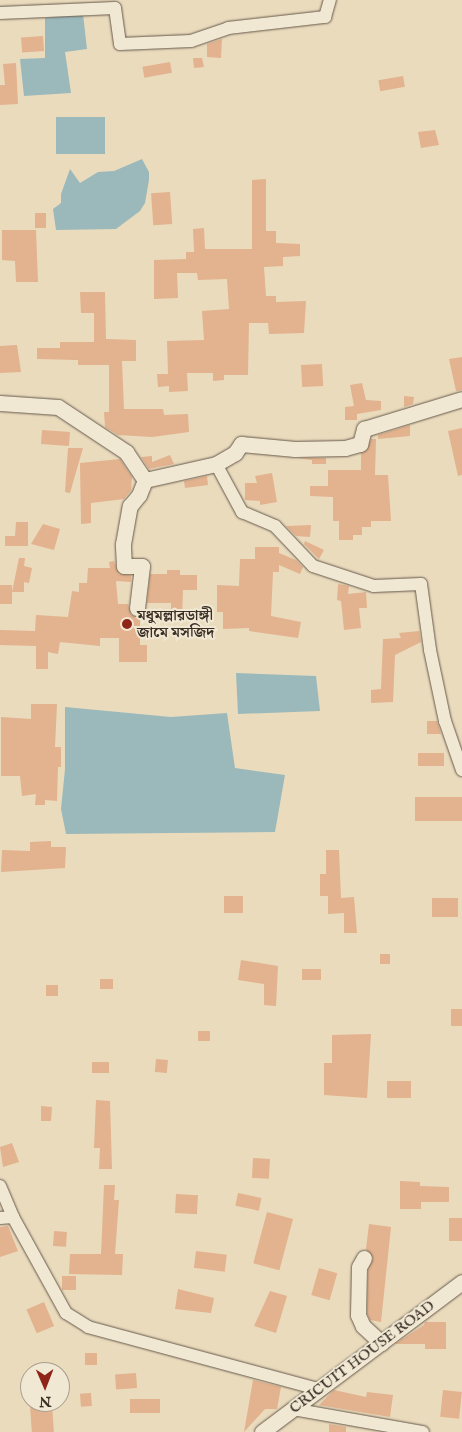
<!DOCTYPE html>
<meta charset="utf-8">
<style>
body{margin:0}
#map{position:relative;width:462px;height:1432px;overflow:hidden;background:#eadbbd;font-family:"IM FELL English","Noto Serif Bengali",serif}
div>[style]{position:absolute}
.water>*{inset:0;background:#9bb9bb;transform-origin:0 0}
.building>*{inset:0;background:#e3b28e;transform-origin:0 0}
.roads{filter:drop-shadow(0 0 1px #66594b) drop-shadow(0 0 1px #66594b)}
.minor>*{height:12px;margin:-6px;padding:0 6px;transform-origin:6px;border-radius:6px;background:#f1e8d4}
.tertiary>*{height:15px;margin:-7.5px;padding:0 7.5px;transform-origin:7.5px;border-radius:7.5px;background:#f1e8d4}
.dots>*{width:14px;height:14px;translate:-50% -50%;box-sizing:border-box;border:2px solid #f1e8d4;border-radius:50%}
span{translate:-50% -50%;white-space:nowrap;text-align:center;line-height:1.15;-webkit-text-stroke:4px #f1e8d4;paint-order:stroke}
.poi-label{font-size:15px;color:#3a2e25;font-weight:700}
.left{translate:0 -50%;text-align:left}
.street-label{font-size:15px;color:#3a2e25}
.north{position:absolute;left:20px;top:1362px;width:50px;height:50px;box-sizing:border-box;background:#f1e8d4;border:1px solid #a89e8e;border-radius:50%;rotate:179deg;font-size:14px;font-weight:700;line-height:20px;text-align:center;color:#3a2e25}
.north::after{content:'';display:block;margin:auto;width:18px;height:22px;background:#8f2418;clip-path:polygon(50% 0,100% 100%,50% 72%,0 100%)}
</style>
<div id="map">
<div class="water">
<div style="clip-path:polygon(83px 14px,87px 49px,65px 52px,71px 93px,24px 96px,20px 59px,45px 58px,45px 18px)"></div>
<div style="left:105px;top:117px;width:37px;height:49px;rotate:90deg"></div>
<div style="clip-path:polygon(142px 159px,149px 172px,149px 180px,145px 203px,140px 211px,116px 229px,56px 230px,53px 209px,61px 203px,61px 194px,70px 169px,80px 183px,98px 172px,114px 171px)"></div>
<div style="clip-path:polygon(236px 673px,316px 676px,320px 711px,238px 714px)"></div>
<div style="clip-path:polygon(65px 707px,171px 717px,227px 713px,235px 768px,285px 775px,275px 832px,66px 834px,61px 809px,65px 769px)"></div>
</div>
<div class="building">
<div style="left:43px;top:36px;width:15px;height:22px;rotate:86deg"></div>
<div style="clip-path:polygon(222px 39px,221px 58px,207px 57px,207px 44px)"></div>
<div style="clip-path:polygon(193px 58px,202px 58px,204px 67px,194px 68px)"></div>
<div style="left:170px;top:62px;width:11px;height:28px;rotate:80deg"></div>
<div style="clip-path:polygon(16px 63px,18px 104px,0 105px,0 85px,5px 85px,3px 64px)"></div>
<div style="left:403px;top:76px;width:11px;height:25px;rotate:80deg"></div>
<div style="clip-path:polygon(435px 130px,439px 145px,421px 148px,418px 132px)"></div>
<div style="clip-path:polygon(266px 179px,266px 231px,276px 231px,276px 243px,300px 244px,300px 256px,283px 257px,283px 266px,264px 267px,266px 296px,276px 296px,276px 302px,306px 301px,304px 333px,269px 334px,268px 323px,249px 323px,248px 375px,224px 375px,224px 380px,213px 381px,213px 373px,187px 373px,188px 391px,169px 392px,169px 386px,158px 387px,157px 374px,168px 374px,167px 341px,204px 340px,202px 311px,229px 309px,227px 279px,198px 280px,197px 273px,177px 273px,178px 298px,154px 299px,154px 260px,186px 259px,186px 252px,194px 252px,193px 229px,204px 228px,205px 249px,252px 249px,252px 180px)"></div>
<div style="left:170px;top:192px;width:32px;height:19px;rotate:86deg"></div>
<div style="left:35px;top:213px;width:11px;height:15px"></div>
<div style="clip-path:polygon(2px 230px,36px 230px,38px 282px,16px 282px,15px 261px,2px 260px)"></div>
<div style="clip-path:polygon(80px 292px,105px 292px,106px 339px,136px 340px,136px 361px,122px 361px,124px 409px,163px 409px,164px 415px,188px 414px,189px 432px,152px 437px,118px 435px,105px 427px,104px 412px,109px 412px,109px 365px,78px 365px,78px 360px,37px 359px,37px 348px,60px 348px,60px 342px,94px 342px,94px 313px,81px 313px)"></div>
<div style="clip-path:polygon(17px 345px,21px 372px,0 373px,0 346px)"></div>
<div style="clip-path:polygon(462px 357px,462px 390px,456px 391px,449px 359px)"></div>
<div style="left:322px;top:364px;width:22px;height:21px;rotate:87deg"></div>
<div style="clip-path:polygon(362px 383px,366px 400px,381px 401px,381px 410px,357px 414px,357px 420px,345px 420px,345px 407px,354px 406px,350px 385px)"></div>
<div style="clip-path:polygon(404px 396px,414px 397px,413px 404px,404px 407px)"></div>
<div style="clip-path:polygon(410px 425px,410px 436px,378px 439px,378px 435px)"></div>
<div style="clip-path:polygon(462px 428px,462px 475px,458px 476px,448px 431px)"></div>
<div style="left:42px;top:430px;width:28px;height:14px;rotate:4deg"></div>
<div style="clip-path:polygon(371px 439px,376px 439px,375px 475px,388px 475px,391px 521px,371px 521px,371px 527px,362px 527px,362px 535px,353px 535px,353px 540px,339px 540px,339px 521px,333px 521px,333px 497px,310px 496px,310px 486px,328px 486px,328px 470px,361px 470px,361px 453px,367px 450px)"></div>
<div style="clip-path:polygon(68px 448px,83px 448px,70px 493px,65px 492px)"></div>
<div style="clip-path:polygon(170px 455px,174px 464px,149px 469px,141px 457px,152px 456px,152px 462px)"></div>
<div style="clip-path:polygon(297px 458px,326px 458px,326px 464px,312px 464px,312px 460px)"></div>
<div style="clip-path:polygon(120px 459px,132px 477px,131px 490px,124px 499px,91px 503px,91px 523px,81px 524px,80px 463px)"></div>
<div style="clip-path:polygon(272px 473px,277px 502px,260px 505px,260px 501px,245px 500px,245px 483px,257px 483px,255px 476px)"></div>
<div style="clip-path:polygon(207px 476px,208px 485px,185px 488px,184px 481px)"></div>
<div style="clip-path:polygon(16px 522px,28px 522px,28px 546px,5px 546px,5px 536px,15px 536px)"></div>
<div style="clip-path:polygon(43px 524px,60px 529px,54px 550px,31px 544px)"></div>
<div style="clip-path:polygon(311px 525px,310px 537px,296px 536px,286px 526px)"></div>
<div style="clip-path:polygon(305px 541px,324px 550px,319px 559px,304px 544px)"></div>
<div style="clip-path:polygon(255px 547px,279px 547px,279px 553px,296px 560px,303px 567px,300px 574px,279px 565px,279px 572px,273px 572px,271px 616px,301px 622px,298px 638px,249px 631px,249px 628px,223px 629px,223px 612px,217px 612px,217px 585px,239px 586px,240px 559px,255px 559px)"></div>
<div style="clip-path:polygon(19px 558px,25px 558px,24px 566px,32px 568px,29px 583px,24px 582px,24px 592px,12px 592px)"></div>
<div style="clip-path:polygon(114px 561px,119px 574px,131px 575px,131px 582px,116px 581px,118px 604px,128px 604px,131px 615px,140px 617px,140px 645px,147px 645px,147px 662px,119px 662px,119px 638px,100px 638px,100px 646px,60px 642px,58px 654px,48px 652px,48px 669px,36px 669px,36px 646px,0 645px,0 630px,35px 631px,36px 615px,68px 617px,72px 591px,79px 592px,79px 583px,87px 583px,88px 568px,110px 568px,109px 562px)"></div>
<div style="clip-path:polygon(167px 570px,180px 570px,180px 575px,197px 575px,197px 590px,183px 590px,182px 619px,171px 619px,171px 603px,147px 603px,150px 574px,167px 574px)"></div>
<div style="clip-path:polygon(338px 584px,349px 586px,348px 594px,366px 592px,367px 608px,359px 608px,361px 628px,344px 630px,341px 601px,337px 600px)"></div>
<div style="left:0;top:585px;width:12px;height:19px"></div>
<div style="clip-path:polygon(419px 631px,421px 642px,395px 655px,393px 702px,371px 703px,371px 690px,381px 689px,383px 639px,401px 638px,399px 633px)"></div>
<div style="clip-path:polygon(31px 704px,57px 704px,55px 747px,61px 747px,61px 767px,58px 767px,57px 801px,45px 800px,45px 805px,35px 805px,36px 794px,22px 796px,20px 776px,1px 776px,1px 717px,31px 719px)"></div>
<div style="clip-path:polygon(427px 721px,437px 721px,441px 734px,427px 734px)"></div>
<div style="left:418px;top:753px;width:26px;height:13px"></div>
<div style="left:462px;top:797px;width:24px;height:47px;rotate:90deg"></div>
<div style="clip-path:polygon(51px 841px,51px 847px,66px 847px,65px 868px,1px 872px,2px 850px,30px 851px,30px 842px)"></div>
<div style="clip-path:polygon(326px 850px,339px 850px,341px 898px,354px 897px,357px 933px,344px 933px,344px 913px,328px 914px,328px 896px,320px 896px,320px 874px,326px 874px)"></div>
<div style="left:243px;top:896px;width:17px;height:19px;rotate:90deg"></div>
<div style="left:432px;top:898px;width:26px;height:19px"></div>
<div style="left:380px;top:954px;width:10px;height:10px"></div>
<div style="clip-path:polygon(241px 960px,278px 966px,276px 1006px,264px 1005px,264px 984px,238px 980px)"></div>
<div style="left:302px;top:969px;width:19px;height:11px"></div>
<div style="left:100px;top:979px;width:13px;height:10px"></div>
<div style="left:46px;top:985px;width:12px;height:11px"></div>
<div style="left:451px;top:1009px;width:11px;height:17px"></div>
<div style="left:198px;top:1031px;width:12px;height:10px"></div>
<div style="clip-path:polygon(371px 1034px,367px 1098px,324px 1095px,324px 1063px,332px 1063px,332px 1035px)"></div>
<div style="left:156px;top:1059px;width:12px;height:13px;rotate:5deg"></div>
<div style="left:92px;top:1062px;width:17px;height:11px"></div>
<div style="left:387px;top:1081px;width:24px;height:17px"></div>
<div style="clip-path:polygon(96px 1100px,110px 1101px,112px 1169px,99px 1169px,100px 1148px,94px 1148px)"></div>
<div style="clip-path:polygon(41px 1106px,52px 1107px,51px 1121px,41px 1121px)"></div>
<div style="clip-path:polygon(12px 1143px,19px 1162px,3px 1167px,0 1147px)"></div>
<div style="left:253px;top:1158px;width:17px;height:20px;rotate:3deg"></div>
<div style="clip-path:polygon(400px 1181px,420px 1182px,420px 1186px,449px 1187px,449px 1202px,421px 1202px,421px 1209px,400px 1209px)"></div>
<div style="clip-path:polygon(104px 1185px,115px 1185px,114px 1200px,119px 1200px,115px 1254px,123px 1254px,122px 1275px,69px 1274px,70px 1254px,101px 1254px)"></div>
<div style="left:238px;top:1193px;width:24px;height:13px;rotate:12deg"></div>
<div style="left:176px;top:1194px;width:22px;height:19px;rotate:3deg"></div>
<div style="left:267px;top:1212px;width:27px;height:53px;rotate:15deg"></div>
<div style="left:449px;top:1218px;width:13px;height:23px"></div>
<div style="clip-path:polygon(369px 1224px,391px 1227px,381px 1322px,370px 1320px,367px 1313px,368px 1270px,373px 1258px,366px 1249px)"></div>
<div style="clip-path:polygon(8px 1226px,18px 1251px,0 1257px,0 1227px)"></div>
<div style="left:54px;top:1231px;width:13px;height:15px;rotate:4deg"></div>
<div style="left:196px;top:1251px;width:31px;height:17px;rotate:7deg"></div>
<div style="left:319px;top:1268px;width:19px;height:28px;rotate:16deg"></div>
<div style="left:62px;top:1276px;width:14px;height:14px"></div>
<div style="clip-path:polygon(178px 1289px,214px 1298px,211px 1313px,175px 1309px)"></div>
<div style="clip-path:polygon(270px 1291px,287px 1296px,276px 1333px,254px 1326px)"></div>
<div style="left:44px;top:1302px;width:26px;height:19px;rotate:67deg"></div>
<div style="clip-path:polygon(425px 1322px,446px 1322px,446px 1349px,425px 1349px,425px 1344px,395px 1344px,424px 1325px)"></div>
<div style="left:97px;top:1353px;width:12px;height:12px;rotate:90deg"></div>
<div style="left:136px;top:1373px;width:15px;height:21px;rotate:86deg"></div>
<div style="clip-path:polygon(253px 1380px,281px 1387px,277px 1409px,265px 1409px,244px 1432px)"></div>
<div style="clip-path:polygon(334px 1390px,366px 1397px,367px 1392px,393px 1395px,390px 1417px,319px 1405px)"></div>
<div style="left:443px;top:1390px;width:19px;height:27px;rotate:6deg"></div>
<div style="left:91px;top:1393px;width:13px;height:11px;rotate:86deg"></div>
<div style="left:160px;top:1399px;width:14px;height:30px;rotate:90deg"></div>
<div style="left:52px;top:1405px;width:27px;height:22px;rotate:86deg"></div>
<div style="clip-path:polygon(329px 1424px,346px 1427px,346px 1432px,329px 1432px)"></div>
</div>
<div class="roads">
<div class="minor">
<div style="left:0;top:13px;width:115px;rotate:-2.5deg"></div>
<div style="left:115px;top:8px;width:36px;rotate:82deg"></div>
<div style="left:120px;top:44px;width:71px;rotate:-2.4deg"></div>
<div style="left:191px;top:41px;width:39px;rotate:-19deg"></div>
<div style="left:228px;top:28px;width:98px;rotate:-6.5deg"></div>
<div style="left:325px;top:17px;width:18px;rotate:-74deg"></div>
<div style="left:216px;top:464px;width:55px;rotate:61.6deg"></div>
<div style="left:242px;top:512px;width:36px;rotate:23deg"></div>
<div style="left:275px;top:526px;width:55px;rotate:46.5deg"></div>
<div style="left:313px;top:566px;width:64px;rotate:18.2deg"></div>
<div style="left:374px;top:586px;width:47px;rotate:-2.4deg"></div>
<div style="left:421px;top:584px;width:67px;rotate:82.2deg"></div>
<div style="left:430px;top:650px;width:73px;rotate:78.1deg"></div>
<div style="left:445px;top:721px;width:52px;rotate:70.9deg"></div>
<div style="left:0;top:1186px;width:34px;rotate:67deg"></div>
<div style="left:13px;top:1217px;width:13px;rotate:176deg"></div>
<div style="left:13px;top:1217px;width:110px;rotate:61.1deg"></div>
<div style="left:66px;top:1313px;width:26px;rotate:32deg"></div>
<div style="left:88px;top:1327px;width:238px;rotate:15.1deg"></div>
<div style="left:292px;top:1409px;width:133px;rotate:10deg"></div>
</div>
<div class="tertiary">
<div style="left:0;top:403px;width:58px;rotate:3.9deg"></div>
<div style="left:58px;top:407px;width:82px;rotate:33.5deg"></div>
<div style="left:126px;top:452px;width:34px;rotate:56deg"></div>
<div style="left:145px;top:480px;width:73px;rotate:-12.7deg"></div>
<div style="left:216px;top:464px;width:22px;rotate:-30deg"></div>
<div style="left:235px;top:453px;width:11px;rotate:-56deg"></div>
<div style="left:241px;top:444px;width:54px;rotate:5.3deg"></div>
<div style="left:295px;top:449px;width:50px;rotate:-1.1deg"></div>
<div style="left:345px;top:448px;width:16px;rotate:-15deg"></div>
<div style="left:360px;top:444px;width:16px;rotate:-75deg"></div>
<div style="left:364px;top:429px;width:102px;rotate:-17deg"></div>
<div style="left:137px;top:608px;width:42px;rotate:-83.2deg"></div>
<div style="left:142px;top:566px;width:18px;rotate:180deg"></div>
<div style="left:124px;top:566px;width:22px;rotate:-93deg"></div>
<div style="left:123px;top:544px;width:39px;rotate:-80deg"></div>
<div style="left:130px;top:506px;width:14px;rotate:-51deg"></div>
<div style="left:139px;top:495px;width:16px;rotate:-68deg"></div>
<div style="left:364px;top:1258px;width:10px;rotate:119deg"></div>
<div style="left:359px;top:1267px;width:48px;rotate:91.2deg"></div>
<div style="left:358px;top:1315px;width:12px;rotate:66deg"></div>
<div style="left:363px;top:1326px;width:25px;rotate:43deg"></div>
<div style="left:262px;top:1432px;width:250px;rotate:-36.9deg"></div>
</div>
</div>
<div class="dots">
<div style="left:127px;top:624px;background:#8f2418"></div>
</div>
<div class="poi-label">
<span class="left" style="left:137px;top:624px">মধুমল্লারডাঙ্গী<br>জামে মসজিদ</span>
</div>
<div class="street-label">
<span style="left:362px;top:1357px;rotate:-37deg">CRICUIT HOUSE ROAD</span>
</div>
<div class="north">N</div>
</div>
